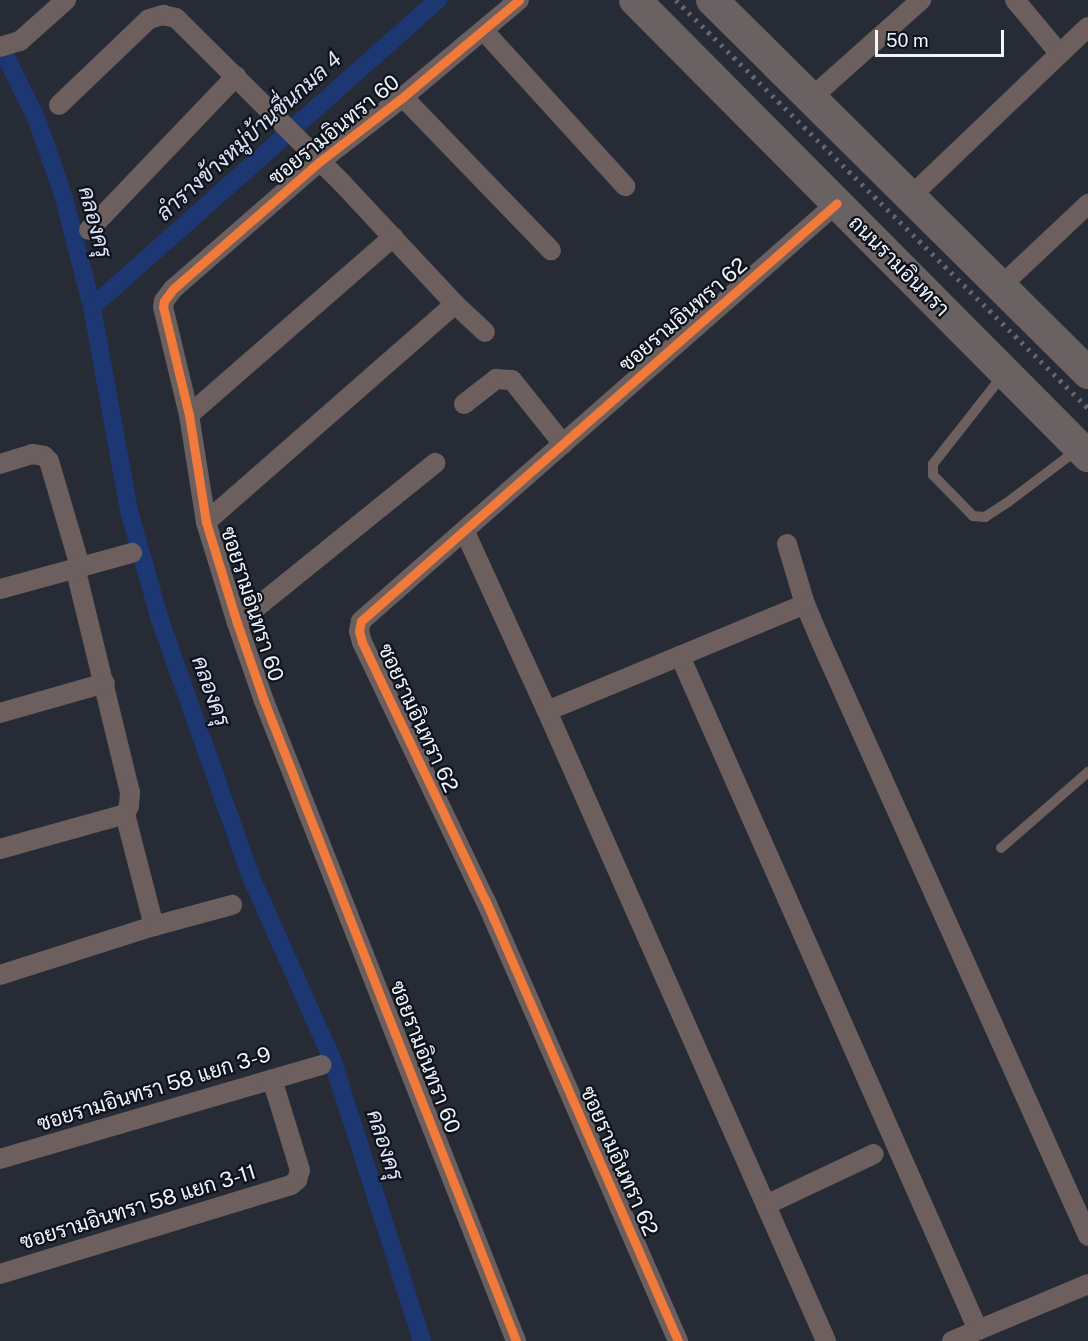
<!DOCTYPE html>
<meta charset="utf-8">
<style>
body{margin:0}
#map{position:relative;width:1088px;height:1341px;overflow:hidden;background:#262b36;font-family:"Public Sans",Sarabun,sans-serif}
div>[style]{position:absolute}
.canal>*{height:18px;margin:-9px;padding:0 9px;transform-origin:9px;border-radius:9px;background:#1d3772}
.lane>*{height:10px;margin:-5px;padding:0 5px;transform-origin:5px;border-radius:5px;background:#6c5f5e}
.street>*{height:20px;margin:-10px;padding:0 10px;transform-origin:10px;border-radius:10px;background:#6c5f5e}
.primary>*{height:32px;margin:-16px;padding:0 16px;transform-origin:16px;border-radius:16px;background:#6a6163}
.rail>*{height:4.5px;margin-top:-2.25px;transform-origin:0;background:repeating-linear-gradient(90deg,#696468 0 3px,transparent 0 9px)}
.cycleway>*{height:9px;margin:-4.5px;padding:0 4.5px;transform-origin:4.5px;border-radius:4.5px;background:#f17a3a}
span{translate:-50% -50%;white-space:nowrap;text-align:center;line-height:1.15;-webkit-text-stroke:4.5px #0d121b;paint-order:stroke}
.street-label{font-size:21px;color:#f1f5fd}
.water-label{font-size:22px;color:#dbe5f9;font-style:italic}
.scale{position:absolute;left:875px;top:30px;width:129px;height:27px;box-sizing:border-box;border:3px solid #f1f5fd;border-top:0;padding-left:8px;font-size:18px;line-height:21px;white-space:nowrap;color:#f1f5fd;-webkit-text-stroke:4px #0d121b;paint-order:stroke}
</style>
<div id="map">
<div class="canal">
<div style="left:0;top:45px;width:84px;rotate:63.7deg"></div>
<div style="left:37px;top:120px;width:83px;rotate:70.9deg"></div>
<div style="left:64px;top:198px;width:113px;rotate:75.6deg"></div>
<div style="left:92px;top:307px;width:207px;rotate:79.7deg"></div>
<div style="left:129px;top:511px;width:113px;rotate:74.1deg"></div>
<div style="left:160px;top:620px;width:273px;rotate:70.5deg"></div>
<div style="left:251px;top:877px;width:199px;rotate:66deg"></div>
<div style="left:332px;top:1059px;width:296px;rotate:72.3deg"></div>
<div style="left:92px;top:307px;width:463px;rotate:-41.6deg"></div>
</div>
<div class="lane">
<div style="left:1003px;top:375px;width:113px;rotate:128.2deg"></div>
<div style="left:933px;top:464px;width:11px;rotate:90deg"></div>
<div style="left:933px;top:475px;width:57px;rotate:45.7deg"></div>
<div style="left:973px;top:516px;width:12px;rotate:5deg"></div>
<div style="left:985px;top:517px;width:27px;rotate:-33deg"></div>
<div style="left:1008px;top:502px;width:86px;rotate:-37deg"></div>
<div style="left:1001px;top:848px;width:116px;rotate:-41.1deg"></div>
</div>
<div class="street">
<div style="left:1015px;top:0;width:70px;rotate:50.2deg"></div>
<div style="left:484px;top:31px;width:210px;rotate:47.7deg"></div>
<div style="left:0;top:47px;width:21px;rotate:-17deg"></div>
<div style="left:20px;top:41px;width:62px;rotate:-41.7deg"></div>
<div style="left:403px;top:97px;width:213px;rotate:46deg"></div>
<div style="left:810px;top:99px;width:149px;rotate:-41.7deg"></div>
<div style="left:59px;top:105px;width:124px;rotate:-43.7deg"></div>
<div style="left:149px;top:19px;width:15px;rotate:-16deg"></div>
<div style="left:163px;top:15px;width:13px;rotate:13deg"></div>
<div style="left:176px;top:18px;width:235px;rotate:44.8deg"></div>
<div style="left:343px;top:184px;width:164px;rotate:47deg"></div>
<div style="left:455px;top:304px;width:41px;rotate:43deg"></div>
<div style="left:910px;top:197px;width:246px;rotate:-43.7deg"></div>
<div style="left:89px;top:230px;width:213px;rotate:-46.3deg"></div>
<div style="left:1001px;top:286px;width:120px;rotate:-43.3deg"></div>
<div style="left:464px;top:404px;width:41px;rotate:-38deg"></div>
<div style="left:496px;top:379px;width:16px;rotate:4deg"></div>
<div style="left:512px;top:380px;width:82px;rotate:51.4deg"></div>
<div style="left:189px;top:415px;width:271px;rotate:-41.1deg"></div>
<div style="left:0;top:464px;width:34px;rotate:-17deg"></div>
<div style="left:32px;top:454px;width:12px;rotate:9deg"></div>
<div style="left:44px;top:456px;width:7px;rotate:45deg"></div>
<div style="left:49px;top:461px;width:109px;rotate:73.6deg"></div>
<div style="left:206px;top:522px;width:331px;rotate:-41.2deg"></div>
<div style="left:465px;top:532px;width:197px;rotate:65.4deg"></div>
<div style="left:547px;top:711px;width:689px;rotate:66.11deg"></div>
<div style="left:787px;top:544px;width:63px;rotate:73.3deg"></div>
<div style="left:805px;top:604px;width:43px;rotate:67deg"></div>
<div style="left:822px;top:644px;width:649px;rotate:65.8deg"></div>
<div style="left:75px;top:567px;width:232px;rotate:76.3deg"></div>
<div style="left:130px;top:792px;width:14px;rotate:94deg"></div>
<div style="left:129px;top:806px;width:9px;rotate:117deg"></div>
<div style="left:125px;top:814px;width:116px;rotate:75.5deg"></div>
<div style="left:0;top:589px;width:137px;rotate:-15.3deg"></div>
<div style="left:237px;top:623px;width:255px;rotate:-38.9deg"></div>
<div style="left:680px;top:656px;width:737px;rotate:66.15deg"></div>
<div style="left:547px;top:711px;width:279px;rotate:-22.5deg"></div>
<div style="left:0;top:713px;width:109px;rotate:-15.9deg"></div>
<div style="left:0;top:849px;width:130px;rotate:-15.6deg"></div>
<div style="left:0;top:975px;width:162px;rotate:-17.7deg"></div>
<div style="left:154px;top:926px;width:81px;rotate:-15.1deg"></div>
<div style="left:0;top:1159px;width:335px;rotate:-16.3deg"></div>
<div style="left:766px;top:1205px;width:119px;rotate:-25.3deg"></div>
<div style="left:0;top:1274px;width:304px;rotate:-17deg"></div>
<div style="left:291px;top:1185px;width:8px;rotate:-40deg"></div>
<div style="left:297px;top:1180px;width:10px;rotate:-73deg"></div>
<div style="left:300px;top:1170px;width:95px;rotate:-107.1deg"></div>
<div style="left:516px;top:1341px;width:688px;rotate:-111.49deg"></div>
<div style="left:264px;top:701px;width:83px;rotate:-109.1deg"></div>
<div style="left:237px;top:623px;width:106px;rotate:-107.1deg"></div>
<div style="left:206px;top:522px;width:108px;rotate:-99deg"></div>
<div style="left:189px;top:415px;width:111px;rotate:-103.5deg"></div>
<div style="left:163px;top:307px;width:6px;rotate:-81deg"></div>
<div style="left:164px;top:301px;width:15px;rotate:-53deg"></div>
<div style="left:173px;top:289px;width:194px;rotate:-41deg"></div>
<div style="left:319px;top:162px;width:106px;rotate:-37.7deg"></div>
<div style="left:403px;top:97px;width:151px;rotate:-39.9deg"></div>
<div style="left:678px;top:1341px;width:481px;rotate:-113.6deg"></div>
<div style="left:485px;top:900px;width:286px;rotate:-115.5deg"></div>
<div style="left:362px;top:642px;width:11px;rotate:-105deg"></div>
<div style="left:359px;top:631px;width:10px;rotate:-79deg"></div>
<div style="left:361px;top:621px;width:633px;rotate:-41.29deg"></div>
<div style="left:952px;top:1341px;width:147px;rotate:-22.7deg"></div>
</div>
<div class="primary">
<div style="left:635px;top:0;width:643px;rotate:45.19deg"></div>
<div style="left:712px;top:0;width:530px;rotate:44.77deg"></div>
</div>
<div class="rail">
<div style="left:676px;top:0;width:580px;rotate:44.72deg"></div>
</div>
<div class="cycleway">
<div style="left:516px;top:1341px;width:688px;rotate:-111.49deg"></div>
<div style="left:264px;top:701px;width:83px;rotate:-109.1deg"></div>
<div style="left:237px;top:623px;width:106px;rotate:-107.1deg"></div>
<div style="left:206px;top:522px;width:108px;rotate:-99deg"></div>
<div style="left:189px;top:415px;width:111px;rotate:-103.5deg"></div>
<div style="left:163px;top:307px;width:6px;rotate:-81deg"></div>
<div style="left:164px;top:301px;width:15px;rotate:-53deg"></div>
<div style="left:173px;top:289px;width:194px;rotate:-41deg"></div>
<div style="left:319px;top:162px;width:106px;rotate:-37.7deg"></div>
<div style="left:403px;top:97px;width:151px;rotate:-39.9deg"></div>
<div style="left:678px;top:1341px;width:481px;rotate:-113.6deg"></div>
<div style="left:485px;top:900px;width:286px;rotate:-115.5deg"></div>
<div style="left:362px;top:642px;width:11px;rotate:-105deg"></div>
<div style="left:359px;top:631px;width:10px;rotate:-79deg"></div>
<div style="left:361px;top:621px;width:633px;rotate:-41.29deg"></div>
</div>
<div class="street-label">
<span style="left:334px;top:130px;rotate:-39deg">ซอยรามอินทรา 60</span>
<span style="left:899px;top:266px;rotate:45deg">ถนนรามอินทรา</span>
<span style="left:683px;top:315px;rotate:-41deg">ซอยรามอินทรา 62</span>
<span style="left:252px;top:604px;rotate:72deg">ซอยรามอินทรา 60</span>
<span style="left:418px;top:718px;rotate:65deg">ซอยรามอินทรา 62</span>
<span style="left:425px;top:1057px;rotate:69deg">ซอยรามอินทรา 60</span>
<span style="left:154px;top:1089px;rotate:-17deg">ซอยรามอินทรา 58 แยก 3-9</span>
<span style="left:619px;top:1161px;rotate:66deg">ซอยรามอินทรา 62</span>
<span style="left:138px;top:1207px;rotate:-17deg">ซอยรามอินทรา 58 แยก 3-11</span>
</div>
<div class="water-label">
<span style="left:249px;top:136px;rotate:-42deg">ลำรางข้างหมู่บ้านชื่นกมล 4</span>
<span style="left:95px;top:222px;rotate:75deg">คลองครุ</span>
<span style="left:211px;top:691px;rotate:70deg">คลองครุ</span>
<span style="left:385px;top:1145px;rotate:72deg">คลองครุ</span>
</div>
<div class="scale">50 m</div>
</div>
